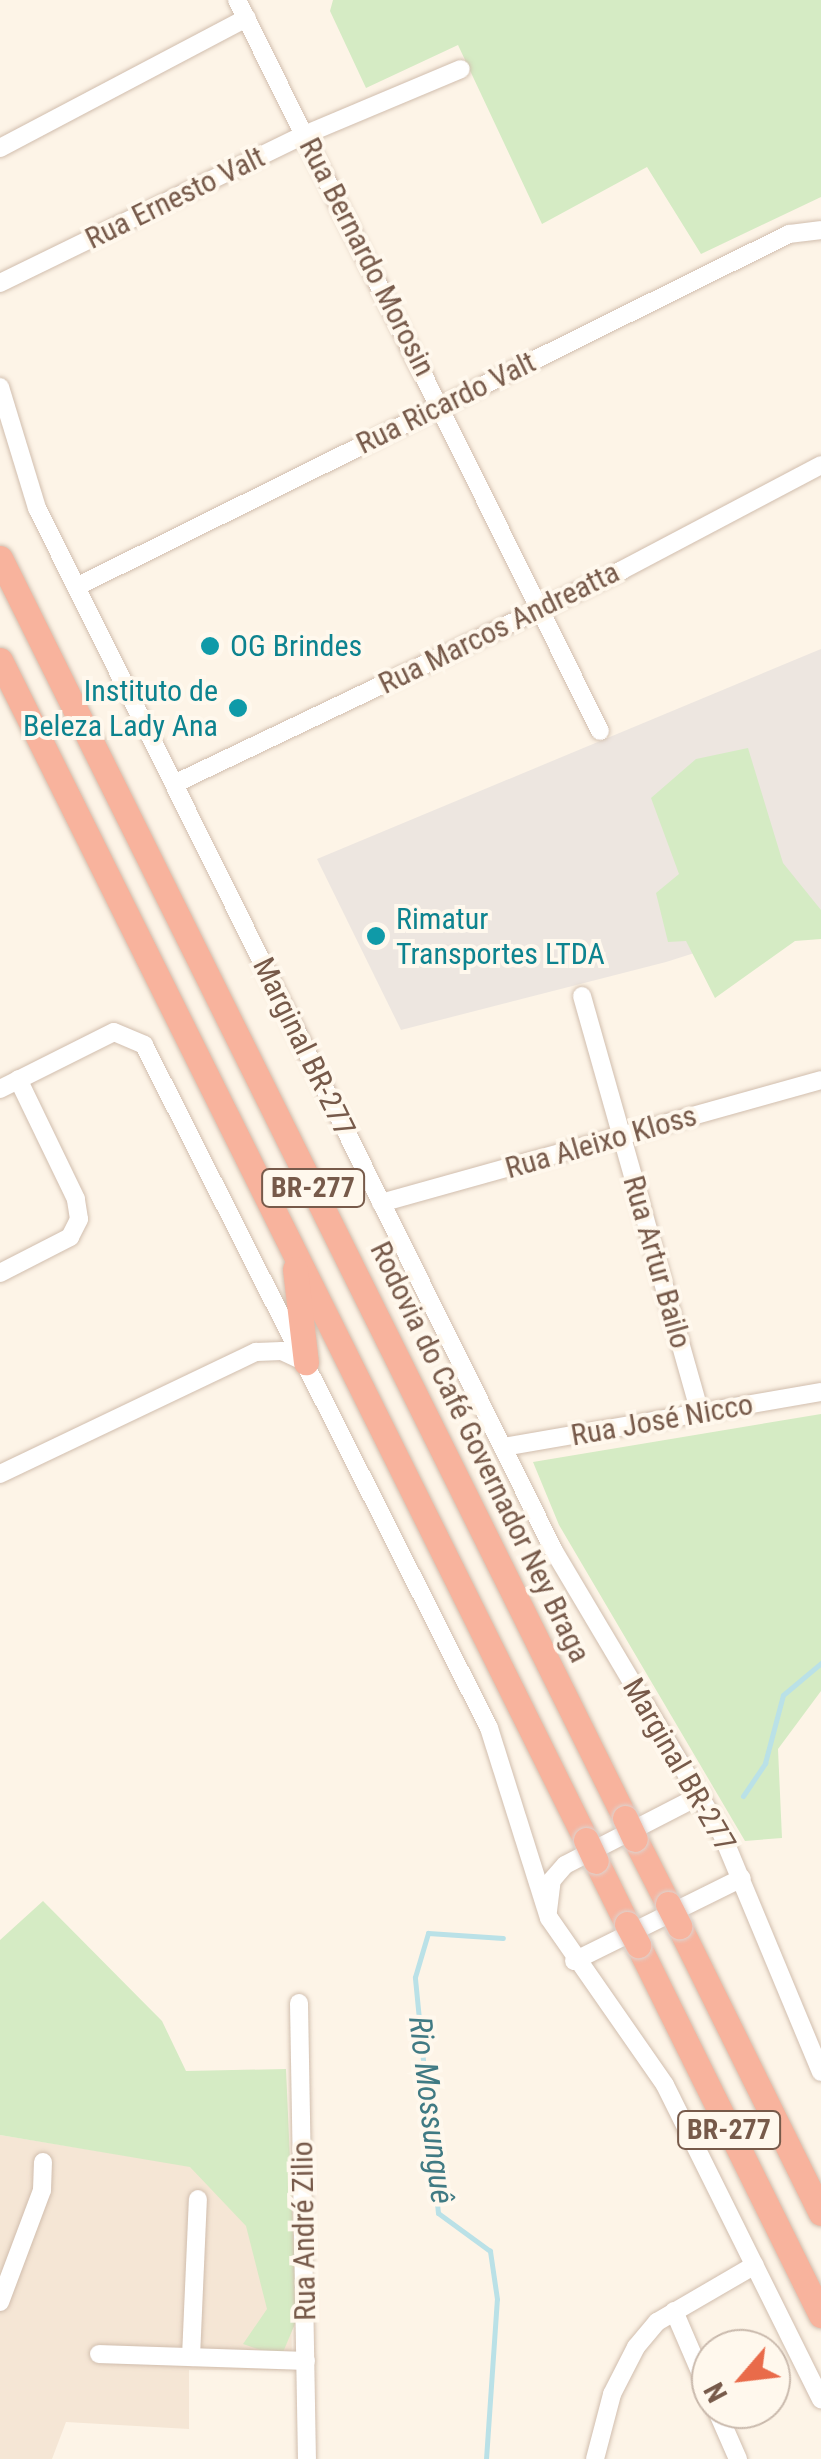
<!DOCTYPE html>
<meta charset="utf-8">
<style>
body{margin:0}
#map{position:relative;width:821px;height:2459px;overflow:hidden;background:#fdf4e7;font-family:"Roboto Condensed",sans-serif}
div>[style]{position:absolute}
.residential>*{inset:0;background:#f5e6d5}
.industrial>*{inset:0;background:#ede6e0}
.green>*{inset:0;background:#d5ebc4}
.stream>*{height:5px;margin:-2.5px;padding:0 2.5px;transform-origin:2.5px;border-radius:2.5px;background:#bae1e7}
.roads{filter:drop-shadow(0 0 2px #d1beae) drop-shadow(0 0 2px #d1beae)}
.minor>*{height:18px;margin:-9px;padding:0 9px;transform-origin:9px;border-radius:9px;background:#fff}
.highway>*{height:25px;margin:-12.5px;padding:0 12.5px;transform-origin:12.5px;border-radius:12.5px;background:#f8b39d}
.bridges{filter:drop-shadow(0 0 2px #dcd4d0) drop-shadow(0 0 2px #dcd4d0)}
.highway-bridge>*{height:25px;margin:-12.5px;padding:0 12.5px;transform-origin:12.5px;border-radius:12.5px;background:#f8b39d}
.dots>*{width:28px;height:28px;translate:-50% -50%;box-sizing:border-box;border:5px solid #fff8ed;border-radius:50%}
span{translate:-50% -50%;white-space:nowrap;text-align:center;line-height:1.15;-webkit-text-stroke:8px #fff8ed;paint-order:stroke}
.shield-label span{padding:2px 8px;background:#fff8ed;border:2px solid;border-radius:8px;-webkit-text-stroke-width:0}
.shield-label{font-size:28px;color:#775a4a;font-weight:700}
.street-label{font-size:30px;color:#775a4a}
.culture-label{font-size:30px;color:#0d838f}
.left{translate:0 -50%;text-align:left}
.right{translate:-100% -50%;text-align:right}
.water-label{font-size:32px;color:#407a83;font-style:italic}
.north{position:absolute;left:691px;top:2329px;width:100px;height:100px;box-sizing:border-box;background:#fff8ed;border:2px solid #c9b9ac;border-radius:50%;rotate:242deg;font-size:28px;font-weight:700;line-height:40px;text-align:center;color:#775a4a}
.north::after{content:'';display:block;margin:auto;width:35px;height:45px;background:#e96b4a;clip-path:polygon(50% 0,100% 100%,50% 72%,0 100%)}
</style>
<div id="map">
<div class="residential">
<div style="clip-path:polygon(0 2135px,159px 2161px,289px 2143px,292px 2370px,189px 2370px,189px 2429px,66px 2422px,52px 2459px,0 2459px)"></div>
</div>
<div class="industrial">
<div style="clip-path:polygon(821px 649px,821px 913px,666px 962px,401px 1030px,317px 859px)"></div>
</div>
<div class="green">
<div style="clip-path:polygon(333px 0,821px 0,821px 197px,701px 254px,647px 167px,542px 224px,458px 45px,366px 88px,330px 11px)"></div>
<div style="clip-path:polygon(748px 748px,783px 863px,821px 910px,821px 939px,795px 941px,715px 998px,686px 941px,668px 942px,656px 893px,679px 874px,651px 798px,696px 759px)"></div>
<div style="clip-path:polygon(821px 1414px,821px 1691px,778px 1749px,782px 1838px,745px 1841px,559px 1525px,533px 1462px)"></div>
<div style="clip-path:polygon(43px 1901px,162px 2021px,186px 2071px,286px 2069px,297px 2319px,281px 2357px,243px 2344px,267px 2309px,246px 2226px,190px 2167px,0 2135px,0 1940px)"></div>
</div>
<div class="stream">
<div style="left:743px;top:1796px;width:40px;rotate:-56deg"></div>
<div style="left:765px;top:1763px;width:70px;rotate:-75.2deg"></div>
<div style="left:783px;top:1695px;width:50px;rotate:-40.1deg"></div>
<div style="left:486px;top:2459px;width:160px;rotate:-86.1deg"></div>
<div style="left:497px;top:2299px;width:49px;rotate:-98.3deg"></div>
<div style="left:490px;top:2251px;width:64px;rotate:-143.8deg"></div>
<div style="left:438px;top:2213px;width:237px;rotate:-95.6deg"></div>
<div style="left:415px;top:1977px;width:46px;rotate:-73.5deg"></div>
<div style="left:428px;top:1933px;width:75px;rotate:3.8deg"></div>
</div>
<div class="roads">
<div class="minor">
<div style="left:237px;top:0;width:816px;rotate:63.59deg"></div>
<div style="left:0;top:148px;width:279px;rotate:-27.8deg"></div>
<div style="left:0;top:283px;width:338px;rotate:-26deg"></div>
<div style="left:304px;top:135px;width:170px;rotate:-22.8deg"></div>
<div style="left:0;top:387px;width:127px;rotate:73deg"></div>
<div style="left:37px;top:508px;width:1164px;rotate:63.63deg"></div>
<div style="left:554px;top:1551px;width:327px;rotate:59.3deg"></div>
<div style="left:721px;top:1832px;width:260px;rotate:67.4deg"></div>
<div style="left:76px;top:587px;width:796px;rotate:-26.34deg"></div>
<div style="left:789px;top:234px;width:32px;rotate:-7deg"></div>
<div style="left:174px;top:784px;width:496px;rotate:-25.5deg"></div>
<div style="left:622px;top:570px;width:225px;rotate:-27.8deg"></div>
<div style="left:582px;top:996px;width:433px;rotate:74.2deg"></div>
<div style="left:0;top:1089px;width:127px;rotate:-26.6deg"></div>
<div style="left:114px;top:1032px;width:33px;rotate:23deg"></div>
<div style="left:144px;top:1045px;width:765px;rotate:63.2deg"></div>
<div style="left:489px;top:1728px;width:199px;rotate:72.5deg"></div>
<div style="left:549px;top:1918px;width:203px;rotate:55.2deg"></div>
<div style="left:665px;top:2085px;width:351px;rotate:63.6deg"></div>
<div style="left:381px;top:1203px;width:457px;rotate:-15.6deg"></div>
<div style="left:0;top:1273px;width:79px;rotate:-27.2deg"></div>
<div style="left:70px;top:1237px;width:20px;rotate:-63deg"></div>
<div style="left:79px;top:1219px;width:20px;rotate:-99deg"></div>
<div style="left:76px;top:1199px;width:133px;rotate:-115.8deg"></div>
<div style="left:503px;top:1447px;width:323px;rotate:-9.8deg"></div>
<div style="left:0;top:1474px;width:284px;rotate:-25.5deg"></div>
<div style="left:256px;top:1352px;width:26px;rotate:-2deg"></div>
<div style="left:282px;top:1351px;width:26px;rotate:25deg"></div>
<div style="left:548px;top:1911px;width:31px;rotate:-83deg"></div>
<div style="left:552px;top:1880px;width:20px;rotate:-49deg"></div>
<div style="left:565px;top:1865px;width:153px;rotate:-27.2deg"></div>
<div style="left:574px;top:1961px;width:187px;rotate:-26.3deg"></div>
<div style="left:299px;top:2003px;width:456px;rotate:89deg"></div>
<div style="left:0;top:2302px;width:120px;rotate:-69.4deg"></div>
<div style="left:42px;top:2190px;width:28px;rotate:-88deg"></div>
<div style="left:674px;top:2311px;width:94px;rotate:66.7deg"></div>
<div style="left:99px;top:2354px;width:207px;rotate:1.9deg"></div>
<div style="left:191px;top:2357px;width:158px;rotate:-87.5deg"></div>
<div style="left:716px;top:2409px;width:55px;rotate:66.3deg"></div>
<div style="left:595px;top:2459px;width:67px;rotate:-75.3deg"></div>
<div style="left:612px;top:2394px;width:53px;rotate:-62.9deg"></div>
<div style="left:636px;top:2347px;width:33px;rotate:-50deg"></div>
<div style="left:657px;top:2322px;width:113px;rotate:-30.2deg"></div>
</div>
<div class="highway">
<div style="left:0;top:558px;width:1406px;rotate:63.62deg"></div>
<div style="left:0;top:660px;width:1317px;rotate:63.59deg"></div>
<div style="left:295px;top:1269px;width:94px;rotate:83.3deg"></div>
<div style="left:635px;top:1839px;width:73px;rotate:63.1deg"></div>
<div style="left:596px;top:1861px;width:70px;rotate:63.8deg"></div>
<div style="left:679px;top:1926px;width:320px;rotate:63.7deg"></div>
<div style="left:638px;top:1945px;width:413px;rotate:63.7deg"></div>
</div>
</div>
<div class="bridges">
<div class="highway-bridge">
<div style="left:625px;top:1818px;width:23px;rotate:65deg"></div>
<div style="left:586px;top:1840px;width:23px;rotate:65deg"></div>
<div style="left:668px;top:1904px;width:25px;rotate:63deg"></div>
<div style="left:627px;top:1924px;width:24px;rotate:62deg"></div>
</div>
</div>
<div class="dots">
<div style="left:210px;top:646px;background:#0f9aa8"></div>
<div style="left:238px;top:708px;background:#0f9aa8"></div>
<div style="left:376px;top:936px;background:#0f9aa8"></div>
</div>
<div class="shield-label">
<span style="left:313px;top:1188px">BR-277</span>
<span style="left:729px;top:2130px">BR-277</span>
</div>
<div class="street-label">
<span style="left:175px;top:198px;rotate:-26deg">Rua Ernesto Valt</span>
<span style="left:367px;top:257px;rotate:63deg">Rua Bernardo Morosin</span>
<span style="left:446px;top:403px;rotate:-26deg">Rua Ricardo Valt</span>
<span style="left:499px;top:628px;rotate:-26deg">Rua Marcos Andreatta</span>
<span style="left:304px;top:1047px;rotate:64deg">Marginal BR-277</span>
<span style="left:601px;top:1142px;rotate:-16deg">Rua Aleixo Kloss</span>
<span style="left:657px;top:1262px;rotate:74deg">Rua Artur Bailo</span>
<span style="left:662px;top:1420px;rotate:-10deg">Rua José Nicco</span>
<span style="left:480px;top:1452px;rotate:64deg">Rodovia do Café Governador Ney Braga</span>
<span style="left:679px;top:1765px;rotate:60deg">Marginal BR-277</span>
<span style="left:304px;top:2231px;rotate:-91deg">Rua André Zilio</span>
</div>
<div class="culture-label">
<span class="left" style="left:230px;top:646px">OG Brindes</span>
<span class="right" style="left:218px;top:708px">Instituto de<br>Beleza Lady Ana</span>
<span class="left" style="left:396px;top:936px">Rimatur<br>Transportes LTDA</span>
</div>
<div class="water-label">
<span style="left:431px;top:2110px;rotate:83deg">Rio Mossunguê</span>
</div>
<div class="north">N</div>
</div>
